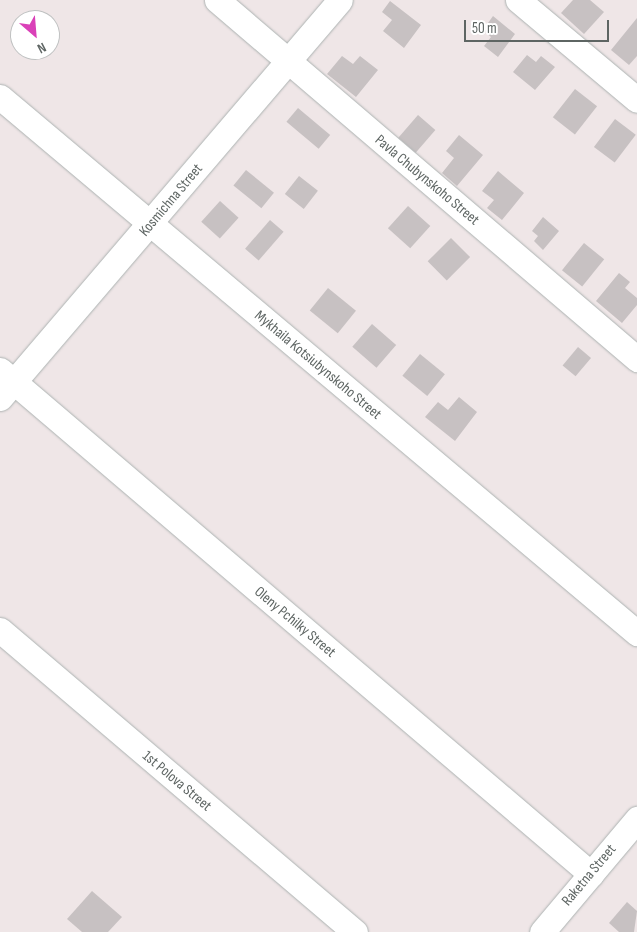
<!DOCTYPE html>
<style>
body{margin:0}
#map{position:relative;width:637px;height:932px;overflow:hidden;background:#efe6e7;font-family:"Sofia Sans Condensed",sans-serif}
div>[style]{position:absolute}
.building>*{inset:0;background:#c7c1c2;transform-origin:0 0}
.roads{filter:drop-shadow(0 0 1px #acb2b1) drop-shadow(0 0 1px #acb2b1)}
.minor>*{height:25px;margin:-12.5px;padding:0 12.5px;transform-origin:12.5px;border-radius:12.5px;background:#fff}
span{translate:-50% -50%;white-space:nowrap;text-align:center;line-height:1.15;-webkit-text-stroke:4px #fff;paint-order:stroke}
.street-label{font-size:15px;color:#5e6563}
.north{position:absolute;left:10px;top:10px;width:50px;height:50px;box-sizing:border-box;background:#fff;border:1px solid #bfc1c1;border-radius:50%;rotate:153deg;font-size:14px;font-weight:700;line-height:20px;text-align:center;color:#5e6563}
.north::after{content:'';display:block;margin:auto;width:18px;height:22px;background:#da41b8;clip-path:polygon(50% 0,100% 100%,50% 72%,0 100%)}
.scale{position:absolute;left:464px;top:20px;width:145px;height:22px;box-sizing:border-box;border:2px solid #5e6563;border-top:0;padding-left:6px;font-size:15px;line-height:18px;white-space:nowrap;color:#5e6563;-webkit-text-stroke:4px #fff;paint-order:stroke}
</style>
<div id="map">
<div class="building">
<div style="clip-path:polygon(573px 0,590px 0,604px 12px,584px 34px,561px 13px)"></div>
<div style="clip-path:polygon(390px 1px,421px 25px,404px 48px,383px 31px,392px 20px,382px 12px)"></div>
<div style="clip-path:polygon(493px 16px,515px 34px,498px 57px,484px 46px,491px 37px,483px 30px)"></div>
<div style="clip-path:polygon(637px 18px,637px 56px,629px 65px,611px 50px)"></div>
<div style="clip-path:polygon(527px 55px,536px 62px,541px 56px,555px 67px,535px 90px,513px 72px)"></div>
<div style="clip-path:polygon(342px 56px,353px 64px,360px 56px,378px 70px,356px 97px,327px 74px)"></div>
<div style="left:575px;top:89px;width:28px;height:36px;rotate:38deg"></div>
<div style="left:298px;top:108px;width:42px;height:18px;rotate:40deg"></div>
<div style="left:418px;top:115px;width:23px;height:30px;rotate:41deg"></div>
<div style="left:615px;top:119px;width:26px;height:35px;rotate:37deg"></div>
<div style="clip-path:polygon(459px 135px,483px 155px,457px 186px,442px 173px,454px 158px,446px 151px)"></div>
<div style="left:246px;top:170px;width:36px;height:20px;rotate:39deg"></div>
<div style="clip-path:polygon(498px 171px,524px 193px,502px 220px,487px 208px,494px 200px,482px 191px)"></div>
<div style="left:299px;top:176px;width:24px;height:23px;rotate:38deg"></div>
<div style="left:220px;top:201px;width:25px;height:28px;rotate:42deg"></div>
<div style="left:408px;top:206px;width:30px;height:30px;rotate:42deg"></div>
<div style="clip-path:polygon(543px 217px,559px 231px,543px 250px,534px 241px,538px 236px,532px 231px)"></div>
<div style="left:270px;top:220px;width:18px;height:38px;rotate:41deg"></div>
<div style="left:451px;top:238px;width:27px;height:33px;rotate:45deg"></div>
<div style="left:584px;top:243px;width:26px;height:35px;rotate:39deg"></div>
<div style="clip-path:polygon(619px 273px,630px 282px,625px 288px,637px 298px,637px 305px,622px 323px,596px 301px)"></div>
<div style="left:328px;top:288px;width:36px;height:29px;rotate:39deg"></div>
<div style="left:372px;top:324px;width:32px;height:30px;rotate:41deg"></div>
<div style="left:578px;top:347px;width:17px;height:24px;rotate:40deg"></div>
<div style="left:420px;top:354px;width:32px;height:28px;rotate:39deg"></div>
<div style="clip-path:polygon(459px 397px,477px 412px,455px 441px,425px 417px,438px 402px,448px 410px)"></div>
<div style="clip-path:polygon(92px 891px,122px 917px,108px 932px,82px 932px,67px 919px)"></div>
<div style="clip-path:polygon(627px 902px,637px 911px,634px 932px,619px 932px,609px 923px)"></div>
</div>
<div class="roads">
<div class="minor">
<div style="left:217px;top:0;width:553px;rotate:40.52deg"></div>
<div style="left:518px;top:0;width:155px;rotate:40deg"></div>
<div style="left:0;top:97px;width:833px;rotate:40.08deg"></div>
<div style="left:0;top:370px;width:777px;rotate:40.46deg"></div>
<div style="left:0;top:398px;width:523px;rotate:-49.49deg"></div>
<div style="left:0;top:630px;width:466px;rotate:40.4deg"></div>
<div style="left:542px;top:932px;width:148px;rotate:-49.9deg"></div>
</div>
</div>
<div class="street-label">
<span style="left:427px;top:180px;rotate:40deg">Pavla Chubynskoho Street</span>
<span style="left:171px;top:200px;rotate:-50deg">Kosmichna Street</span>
<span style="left:318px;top:365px;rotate:40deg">Mykhaila Kotsiubynskoho Street</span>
<span style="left:295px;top:622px;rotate:40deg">Oleny Pchilky Street</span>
<span style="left:177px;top:781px;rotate:40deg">1st Polova Street</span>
<span style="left:589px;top:875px;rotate:-50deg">Raketna Street</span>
</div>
<div class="north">N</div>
<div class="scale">50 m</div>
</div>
